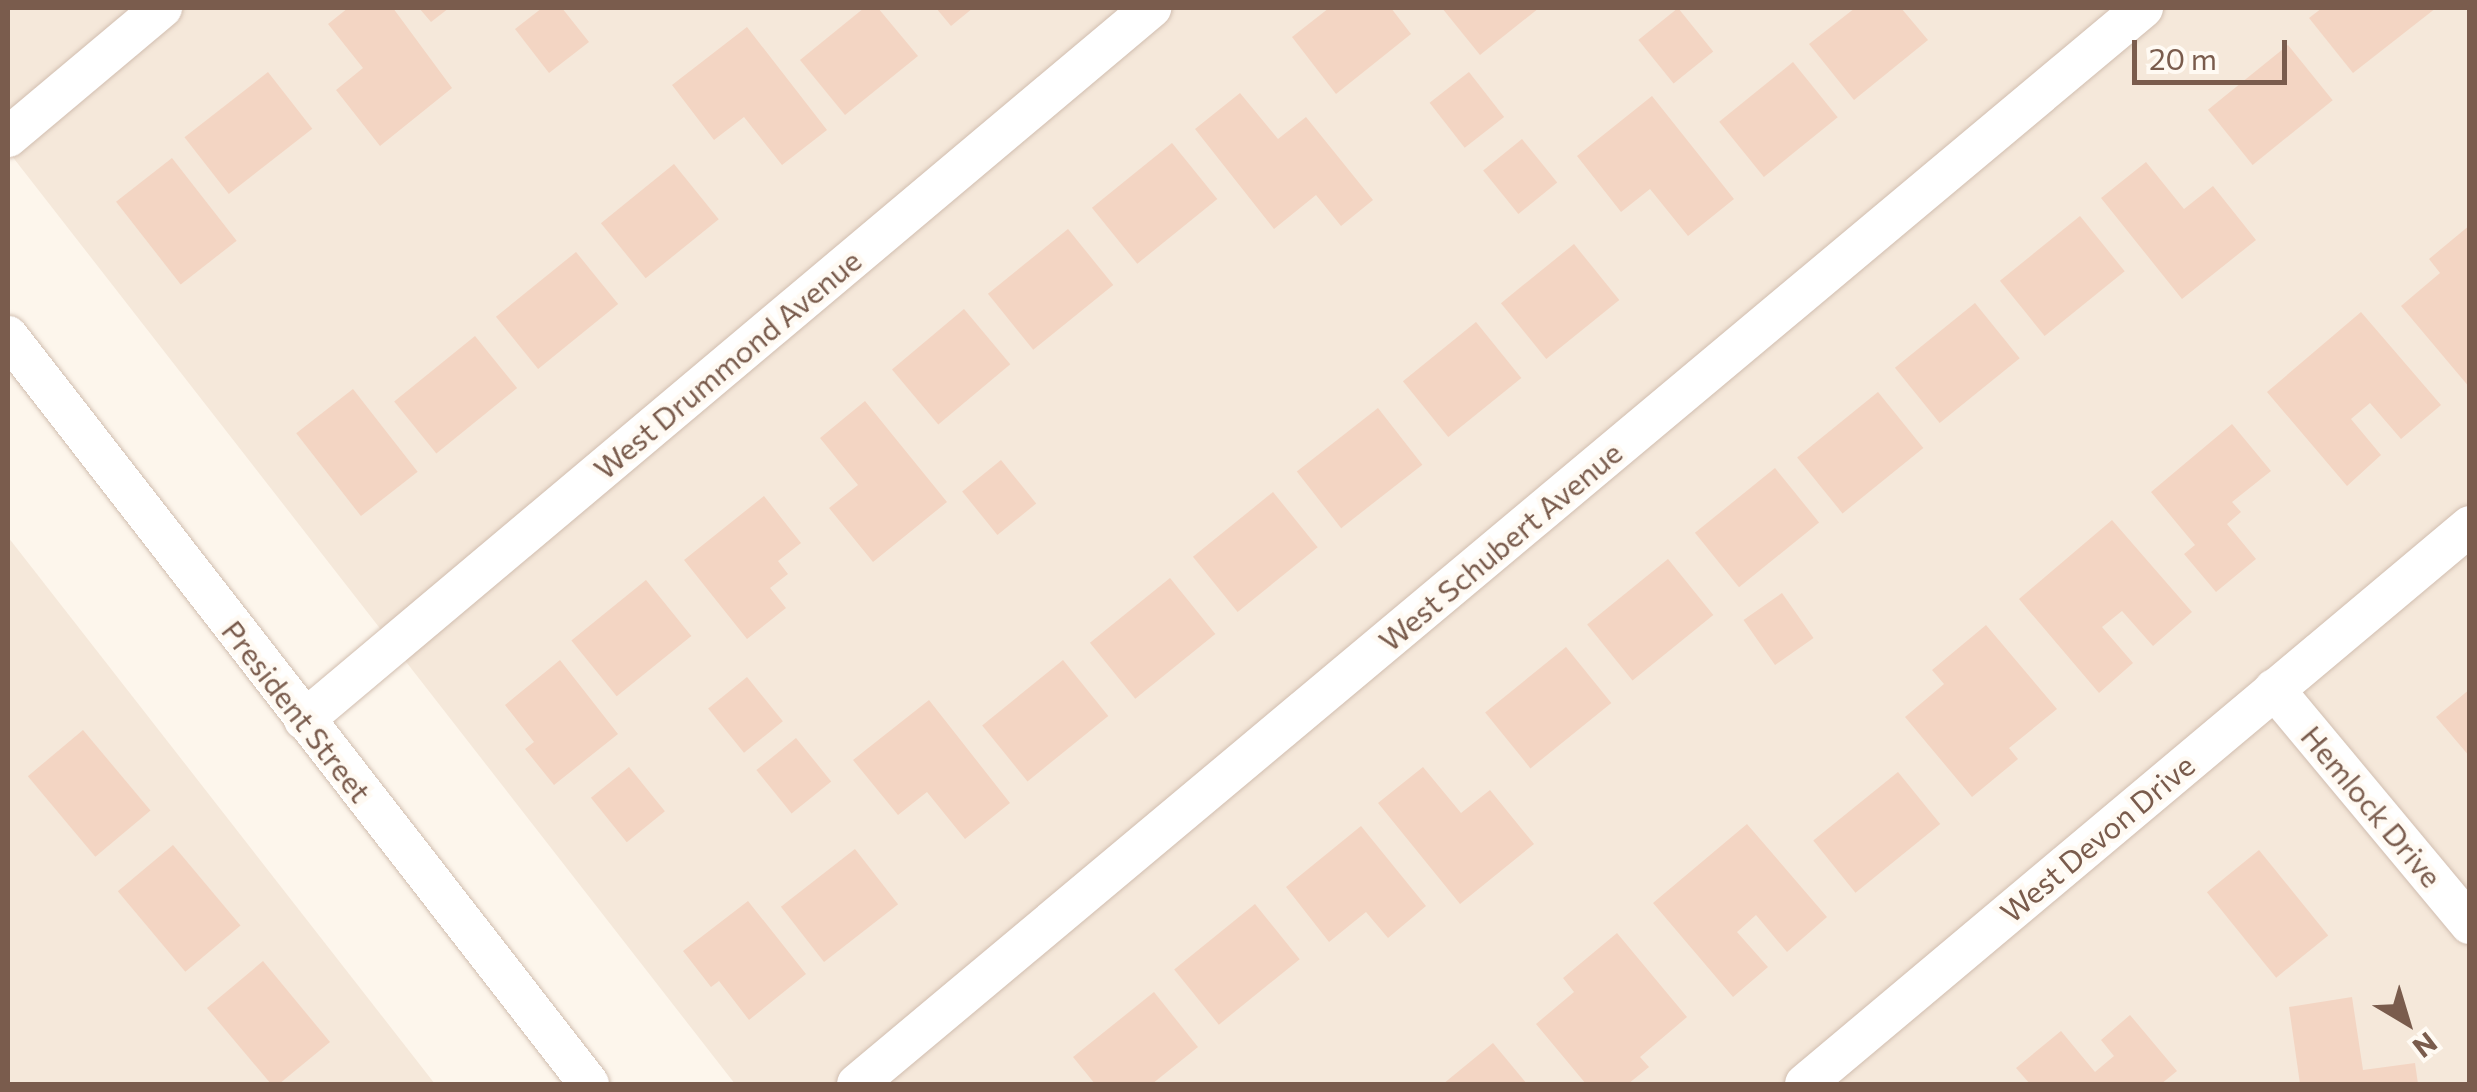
<!DOCTYPE html>
<style>
body{margin:0}
#map{position:relative;width:2477px;height:1092px;overflow:hidden;background:#fdf6ec;font-family:Commissioner,sans-serif}
div>[style]{position:absolute}
.residential>*{inset:0;background:#f5e8da}
.building>*{inset:0;background:#f3d5c3;transform-origin:0 0}
.roads{filter:drop-shadow(0 0 2px #d1beb0) drop-shadow(0 0 2px #d1beb0)}
.street>*{height:40px;margin:-20px;padding:0 20px;transform-origin:20px;border-radius:20px;background:#fff}
span{translate:-50% -50%;white-space:nowrap;text-align:center;line-height:1.15;-webkit-text-stroke:9px #fffaf3;paint-order:stroke}
.street-label{font-size:30px;color:#7a5c4d}
.frame{position:absolute;inset:0;border:10px solid #7a5c4d;pointer-events:none}
.north{position:absolute;left:2357px;top:972px;width:100px;height:100px;-webkit-text-stroke:8px #fffaf3;paint-order:stroke;rotate:142deg;font-size:28px;font-weight:700;line-height:40px;text-align:center;color:#7a5c4d}
.north::after{content:'';display:block;margin:auto;width:35px;height:45px;background:#7a5c4d;clip-path:polygon(50% 0,100% 100%,50% 72%,0 100%)}
.scale{position:absolute;left:2132px;top:40px;width:155px;height:45px;box-sizing:border-box;border:5px solid #7a5c4d;border-top:0;padding-left:12px;font-size:30px;line-height:35px;white-space:nowrap;color:#7a5c4d;-webkit-text-stroke:8px #fffaf3;paint-order:stroke}
</style>
<div id="map">
<div class="residential">
<div style="clip-path:polygon(8px 8px,2469px 8px,2469px 1084px,735px 1084px,8px 151px)"></div>
<div style="clip-path:polygon(8px 537px,435px 1084px,8px 1084px)"></div>
</div>
<div class="building">
<div style="clip-path:polygon(348px 8px,393px 8px,452px 88px,380px 146px,336px 90px,363px 68px,328px 24px)"></div>
<div style="clip-path:polygon(419px 8px,449px 8px,431px 22px)"></div>
<div style="clip-path:polygon(542px 8px,562px 8px,589px 42px,549px 73px,515px 29px)"></div>
<div style="clip-path:polygon(864px 8px,878px 8px,918px 56px,845px 115px,800px 60px)"></div>
<div style="clip-path:polygon(936px 8px,973px 8px,951px 26px)"></div>
<div style="clip-path:polygon(1329px 8px,1391px 8px,1411px 34px,1336px 94px,1292px 37px)"></div>
<div style="clip-path:polygon(1442px 8px,1539px 8px,1480px 55px)"></div>
<div style="left:1678px;top:8px;width:56px;height:51px;rotate:51deg"></div>
<div style="clip-path:polygon(1855px 8px,1901px 8px,1928px 40px,1854px 100px,1809px 44px)"></div>
<div style="clip-path:polygon(2322px 8px,2436px 8px,2353px 73px,2309px 18px)"></div>
<div style="clip-path:polygon(747px 27px,827px 130px,782px 165px,744px 117px,714px 140px,672px 85px)"></div>
<div style="left:2288px;top:45px;width:71px;height:103px;rotate:51deg"></div>
<div style="left:1793px;top:62px;width:71px;height:95px;rotate:51deg"></div>
<div style="left:268px;top:72px;width:72px;height:106px;rotate:52deg"></div>
<div style="left:1469px;top:72px;width:57px;height:50px;rotate:52deg"></div>
<div style="clip-path:polygon(1240px 93px,1278px 139px,1306px 117px,1373px 200px,1341px 226px,1316px 195px,1274px 229px,1195px 129px)"></div>
<div style="clip-path:polygon(1652px 96px,1734px 199px,1688px 236px,1650px 189px,1621px 212px,1577px 156px)"></div>
<div style="left:1522px;top:139px;width:56px;height:50px;rotate:51deg"></div>
<div style="left:1172px;top:143px;width:72px;height:103px;rotate:51deg"></div>
<div style="left:172px;top:158px;width:105px;height:71px;rotate:52deg"></div>
<div style="clip-path:polygon(2146px 162px,2184px 209px,2213px 186px,2256px 240px,2182px 299px,2101px 198px)"></div>
<div style="left:674px;top:164px;width:71px;height:94px;rotate:51deg"></div>
<div style="left:2080px;top:216px;width:71px;height:103px;rotate:51deg"></div>
<div style="clip-path:polygon(2470px 225px,2470px 388px,2401px 306px,2440px 273px,2429px 259px)"></div>
<div style="left:1068px;top:229px;width:72px;height:103px;rotate:51deg"></div>
<div style="left:1574px;top:244px;width:72px;height:94px;rotate:51deg"></div>
<div style="left:576px;top:252px;width:67px;height:103px;rotate:51deg"></div>
<div style="left:1975px;top:303px;width:71px;height:103px;rotate:51deg"></div>
<div style="left:964px;top:309px;width:72px;height:94px;rotate:50deg"></div>
<div style="clip-path:polygon(2361px 312px,2441px 405px,2401px 439px,2370px 403px,2351px 419px,2381px 455px,2347px 486px,2267px 392px)"></div>
<div style="left:1476px;top:322px;width:72px;height:94px;rotate:51deg"></div>
<div style="left:475px;top:336px;width:67px;height:104px;rotate:51deg"></div>
<div style="left:353px;top:389px;width:105px;height:72px;rotate:52deg"></div>
<div style="left:1878px;top:392px;width:72px;height:104px;rotate:51deg"></div>
<div style="clip-path:polygon(865px 401px,947px 502px,873px 562px,829px 508px,858px 485px,820px 438px)"></div>
<div style="left:1378px;top:408px;width:72px;height:103px;rotate:52deg"></div>
<div style="clip-path:polygon(2232px 424px,2271px 471px,2232px 502px,2241px 512px,2227px 524px,2256px 559px,2216px 592px,2184px 554px,2195px 545px,2151px 492px)"></div>
<div style="left:1001px;top:460px;width:56px;height:50px;rotate:51deg"></div>
<div style="left:1775px;top:468px;width:70px;height:103px;rotate:51deg"></div>
<div style="left:1273px;top:492px;width:71px;height:103px;rotate:51deg"></div>
<div style="clip-path:polygon(764px 496px,801px 543px,778px 561px,788px 574px,770px 588px,786px 608px,747px 639px,684px 560px)"></div>
<div style="clip-path:polygon(2112px 520px,2192px 612px,2153px 646px,2122px 611px,2102px 627px,2133px 663px,2099px 693px,2019px 599px)"></div>
<div style="left:1668px;top:559px;width:72px;height:104px;rotate:51deg"></div>
<div style="left:1170px;top:578px;width:72px;height:103px;rotate:51deg"></div>
<div style="left:646px;top:580px;width:72px;height:96px;rotate:51deg"></div>
<div style="left:1782px;top:593px;width:55px;height:47px;rotate:55deg"></div>
<div style="clip-path:polygon(1986px 625px,2057px 709px,2009px 748px,2018px 759px,1972px 797px,1905px 717px,1944px 684px,1932px 670px)"></div>
<div style="left:1566px;top:647px;width:72px;height:104px;rotate:51deg"></div>
<div style="clip-path:polygon(560px 660px,618px 734px,554px 785px,525px 749px,534px 742px,505px 705px)"></div>
<div style="left:1063px;top:660px;width:72px;height:104px;rotate:51deg"></div>
<div style="left:747px;top:677px;width:57px;height:50px;rotate:51deg"></div>
<div style="clip-path:polygon(2470px 689px,2470px 757px,2436px 717px)"></div>
<div style="clip-path:polygon(929px 700px,1010px 803px,965px 839px,927px 792px,898px 815px,853px 760px)"></div>
<div style="left:83px;top:730px;width:105px;height:72px;rotate:50deg"></div>
<div style="left:796px;top:738px;width:56px;height:51px;rotate:51deg"></div>
<div style="left:629px;top:767px;width:57px;height:49px;rotate:51deg"></div>
<div style="clip-path:polygon(1423px 767px,1461px 813px,1490px 790px,1534px 844px,1460px 904px,1378px 803px)"></div>
<div style="left:1898px;top:772px;width:67px;height:109px;rotate:51deg"></div>
<div style="clip-path:polygon(1747px 824px,1827px 917px,1787px 952px,1756px 915px,1737px 932px,1768px 967px,1733px 997px,1653px 903px)"></div>
<div style="clip-path:polygon(1361px 826px,1426px 906px,1388px 938px,1366px 912px,1329px 942px,1286px 887px)"></div>
<div style="left:173px;top:845px;width:105px;height:72px;rotate:50deg"></div>
<div style="left:855px;top:849px;width:70px;height:94px;rotate:52deg"></div>
<div style="left:2259px;top:850px;width:110px;height:67px;rotate:51deg"></div>
<div style="clip-path:polygon(748px 901px,806px 974px,749px 1020px,719px 981px,711px 987px,683px 951px)"></div>
<div style="left:1255px;top:904px;width:71px;height:104px;rotate:51deg"></div>
<div style="clip-path:polygon(1617px 933px,1687px 1017px,1640px 1057px,1649px 1067px,1628px 1084px,1586px 1084px,1536px 1024px,1574px 992px,1563px 978px)"></div>
<div style="clip-path:polygon(263px 961px,330px 1042px,279px 1084px,271px 1084px,207px 1008px)"></div>
<div style="clip-path:polygon(1154px 992px,1198px 1047px,1152px 1084px,1095px 1084px,1073px 1057px)"></div>
<div style="clip-path:polygon(2352px 997px,2363px 1070px,2415px 1063px,2418px 1084px,2300px 1084px,2289px 1007px)"></div>
<div style="clip-path:polygon(2130px 1015px,2177px 1071px,2161px 1084px,2030px 1084px,2016px 1068px,2061px 1031px,2095px 1072px,2114px 1056px,2101px 1040px)"></div>
<div style="clip-path:polygon(1493px 1043px,1527px 1084px,1443px 1084px)"></div>
</div>
<div class="roads">
<div class="street">
<div style="left:8px;top:137px;width:201px;rotate:-40deg"></div>
<div style="left:8px;top:336px;width:947px;rotate:52.16deg"></div>
<div style="left:2274px;top:689px;width:306px;rotate:50.2deg"></div>
<div style="left:304px;top:720px;width:1107px;rotate:-40.05deg"></div>
<div style="left:857px;top:1084px;width:1677px;rotate:-39.92deg"></div>
<div style="left:1805px;top:1084px;width:868px;rotate:-40deg"></div>
</div>
</div>
<div class="street-label">
<span style="left:727px;top:364px;rotate:-40deg">West Drummond Avenue</span>
<span style="left:1500px;top:546px;rotate:-40deg">West Schubert Avenue</span>
<span style="left:297px;top:711px;rotate:52deg">President Street</span>
<span style="left:2372px;top:806px;rotate:50deg">Hemlock Drive</span>
<span style="left:2097px;top:838px;rotate:-40deg">West Devon Drive</span>
</div>
<div class="frame"></div>
<div class="north">N</div>
<div class="scale">20 m</div>
</div>
